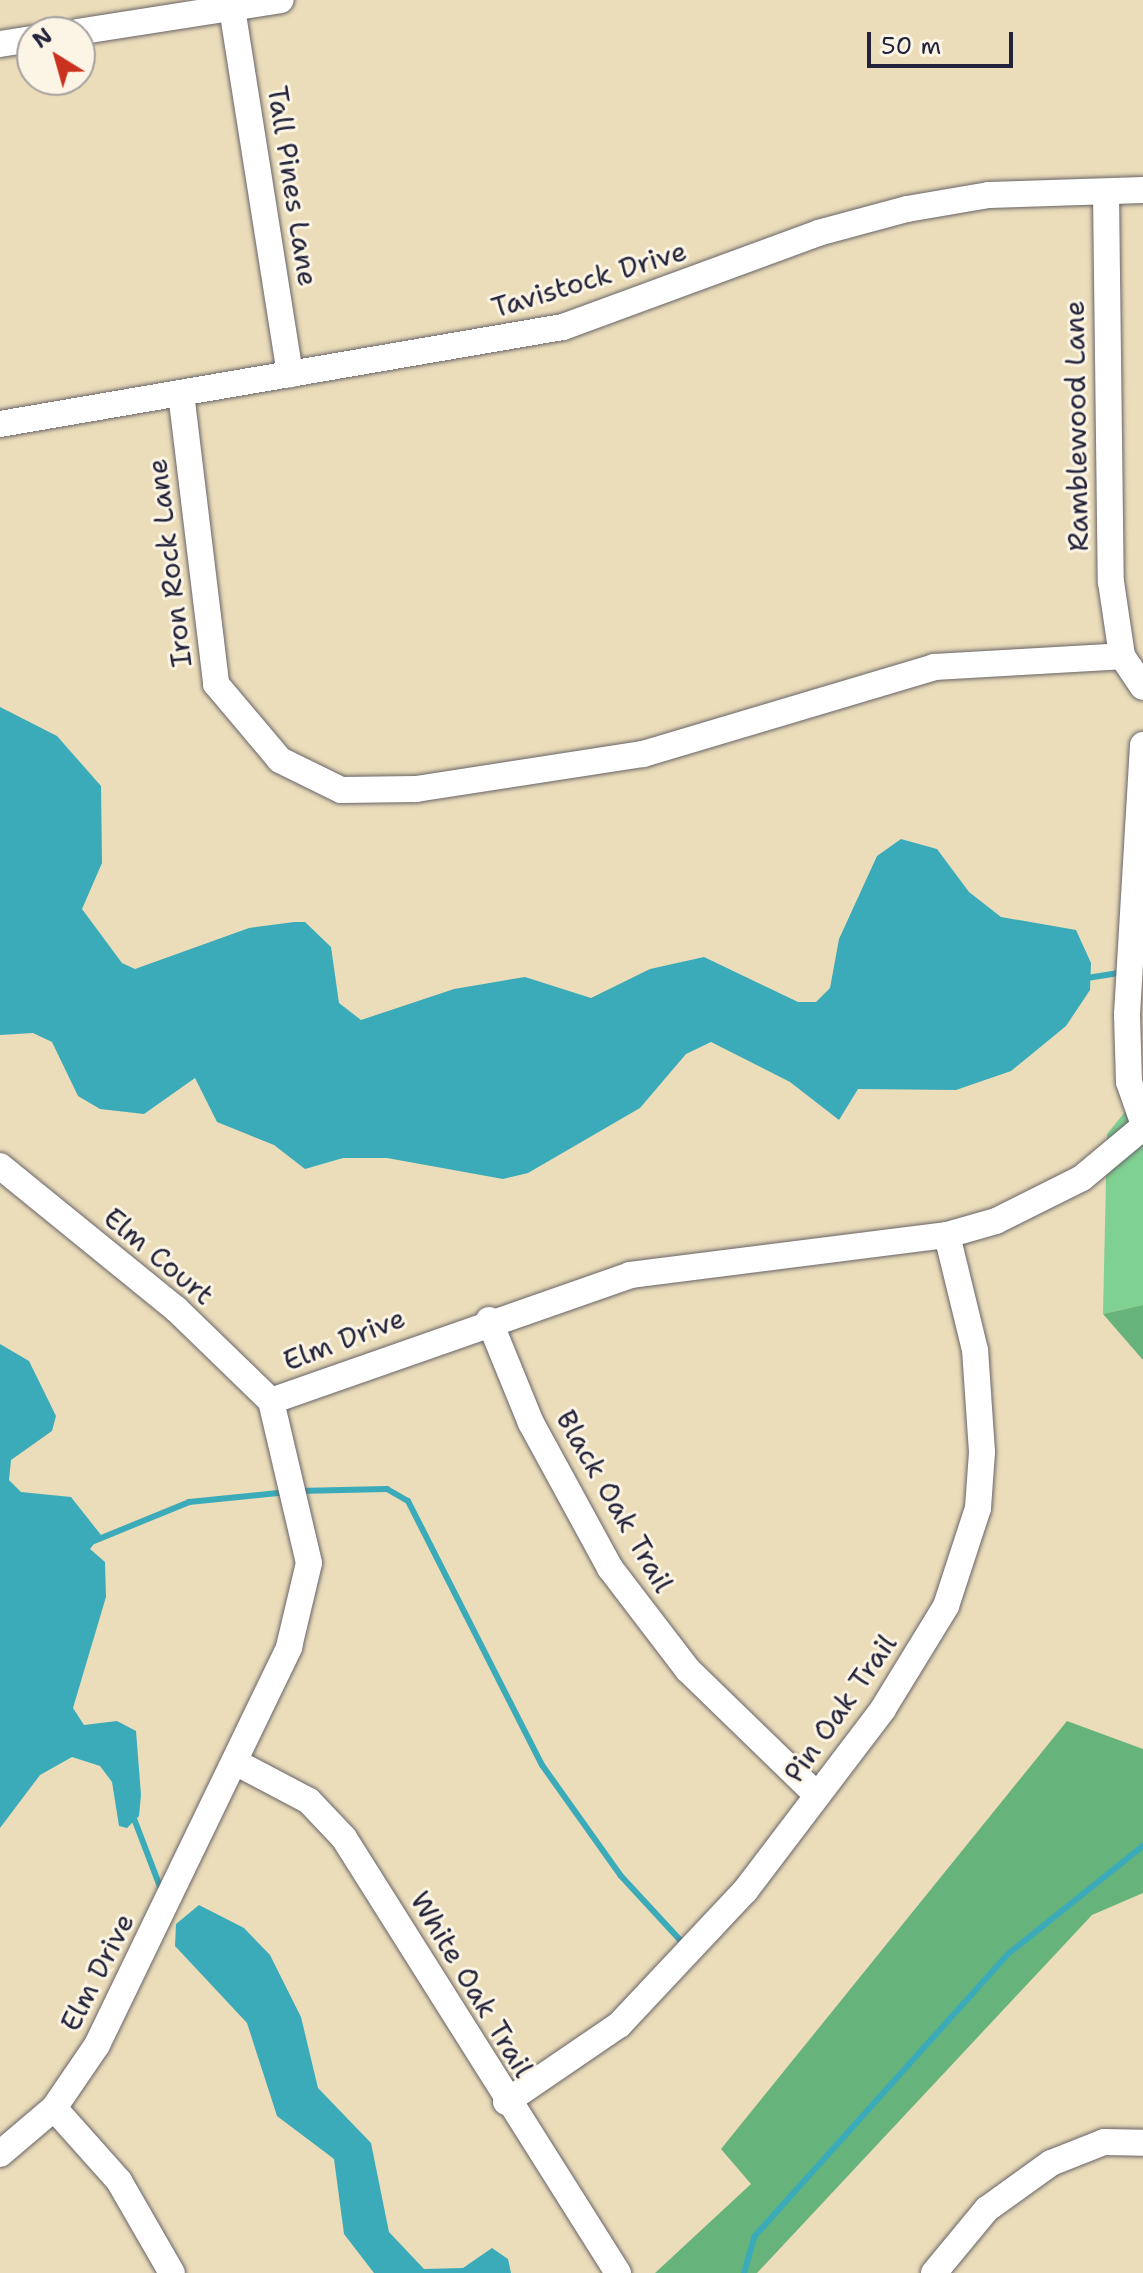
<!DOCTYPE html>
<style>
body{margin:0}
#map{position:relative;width:1143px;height:2273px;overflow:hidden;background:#ebddba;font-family:"Shantell Sans",sans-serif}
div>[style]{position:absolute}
.green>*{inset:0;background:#7fd192}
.forest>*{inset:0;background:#67b37c}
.water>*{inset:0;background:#3cabb9}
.stream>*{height:6px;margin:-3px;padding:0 3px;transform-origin:3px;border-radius:3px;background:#3cabb9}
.roads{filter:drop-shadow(0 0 2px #686367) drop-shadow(0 0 2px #686367)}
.minor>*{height:26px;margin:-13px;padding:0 13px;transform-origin:13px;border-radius:13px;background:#fff}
span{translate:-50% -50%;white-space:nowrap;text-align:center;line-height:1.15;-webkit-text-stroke:6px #fcf5e5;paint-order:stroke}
.street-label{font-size:28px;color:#22223b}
.north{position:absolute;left:16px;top:16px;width:80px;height:80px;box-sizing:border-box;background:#fcf5e5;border:2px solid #a5a1a1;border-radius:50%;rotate:323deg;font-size:22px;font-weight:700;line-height:32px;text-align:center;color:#22223b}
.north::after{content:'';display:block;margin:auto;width:28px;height:36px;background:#c8321e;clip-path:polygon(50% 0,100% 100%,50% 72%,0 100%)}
.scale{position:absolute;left:867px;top:32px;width:146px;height:36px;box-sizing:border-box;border:4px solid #22223b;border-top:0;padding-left:10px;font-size:24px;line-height:28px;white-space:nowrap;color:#22223b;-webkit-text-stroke:6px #fcf5e5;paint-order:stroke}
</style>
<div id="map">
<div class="green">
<div style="clip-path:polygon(1143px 1090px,1143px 1305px,1103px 1314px,1107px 1134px)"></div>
</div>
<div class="forest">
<div style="clip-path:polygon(1143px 1305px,1143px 1360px,1103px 1314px)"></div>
<div style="clip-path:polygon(1067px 1721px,1143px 1749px,1143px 1893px,1092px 1915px,757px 2273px,655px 2273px,751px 2184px,721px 2149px)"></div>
</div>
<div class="water">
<div style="clip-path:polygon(0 707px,57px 736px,101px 786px,102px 863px,82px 909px,122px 963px,135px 969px,249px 928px,294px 922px,305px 922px,331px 947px,339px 1003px,361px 1020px,454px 989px,525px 977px,591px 998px,650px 969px,704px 957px,798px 1002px,816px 1002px,830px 988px,839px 939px,877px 856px,901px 839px,937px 849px,969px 892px,1001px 917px,1076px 930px,1091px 963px,1090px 990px,1066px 1026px,1011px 1071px,956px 1090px,858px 1089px,839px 1120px,790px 1082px,711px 1042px,686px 1054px,640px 1108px,528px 1173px,503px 1179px,387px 1158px,343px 1158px,305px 1169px,274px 1145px,217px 1122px,195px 1078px,144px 1114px,100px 1109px,78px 1096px,52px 1042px,33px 1033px,0 1035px)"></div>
<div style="clip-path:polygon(0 1344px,29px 1361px,56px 1416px,52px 1431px,11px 1460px,9px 1480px,21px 1492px,71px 1497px,101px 1535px,90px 1549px,105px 1562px,106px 1597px,73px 1708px,84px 1725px,117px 1721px,136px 1731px,141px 1795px,139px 1816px,127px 1828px,119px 1826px,112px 1782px,100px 1766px,72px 1757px,40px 1775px,0 1828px)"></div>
<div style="clip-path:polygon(199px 1905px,244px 1928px,270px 1955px,301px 2017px,318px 2088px,371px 2143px,389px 2232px,424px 2269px,463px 2268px,492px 2248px,508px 2259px,511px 2273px,374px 2273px,344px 2234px,334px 2159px,277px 2116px,247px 2023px,175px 1946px,176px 1924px)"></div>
</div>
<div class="stream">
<div style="left:1087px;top:978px;width:37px;rotate:-9deg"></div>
<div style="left:298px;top:1491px;width:89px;rotate:-1.3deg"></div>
<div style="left:387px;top:1489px;width:24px;rotate:30deg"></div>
<div style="left:408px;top:1501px;width:296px;rotate:63.1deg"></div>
<div style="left:542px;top:1765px;width:136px;rotate:54.6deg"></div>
<div style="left:621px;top:1876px;width:90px;rotate:47.3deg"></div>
<div style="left:94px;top:1541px;width:103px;rotate:-22.3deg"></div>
<div style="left:189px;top:1502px;width:99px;rotate:-5.8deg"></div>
<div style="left:133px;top:1816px;width:81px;rotate:69.1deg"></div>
<div style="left:744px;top:2273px;width:37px;rotate:-74deg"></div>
<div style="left:754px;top:2237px;width:380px;rotate:-48.1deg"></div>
<div style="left:1008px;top:1954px;width:173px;rotate:-38.7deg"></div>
</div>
<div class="roads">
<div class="minor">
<div style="left:232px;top:8px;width:371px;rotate:81deg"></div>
<div style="left:77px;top:32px;width:206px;rotate:-8.9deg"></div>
<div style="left:0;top:44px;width:32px;rotate:-9deg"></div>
<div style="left:1106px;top:193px;width:389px;rotate:89.3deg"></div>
<div style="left:1111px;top:582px;width:75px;rotate:81.5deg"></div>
<div style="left:1122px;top:656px;width:37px;rotate:56deg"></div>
<div style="left:181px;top:393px;width:293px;rotate:83.1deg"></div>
<div style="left:216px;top:684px;width:99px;rotate:49.9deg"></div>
<div style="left:280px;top:760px;width:68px;rotate:26.2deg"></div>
<div style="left:341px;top:790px;width:75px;rotate:-0.8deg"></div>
<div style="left:416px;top:789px;width:230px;rotate:-8.8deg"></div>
<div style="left:643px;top:754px;width:304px;rotate:-16.6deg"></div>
<div style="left:934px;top:667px;width:188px;rotate:-3.3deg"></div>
<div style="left:0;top:424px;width:571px;rotate:-9.78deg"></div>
<div style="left:563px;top:327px;width:272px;rotate:-20.2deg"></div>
<div style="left:818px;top:233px;width:92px;rotate:-15.1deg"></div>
<div style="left:907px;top:209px;width:83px;rotate:-9.7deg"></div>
<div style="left:989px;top:195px;width:154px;rotate:-1.9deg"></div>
<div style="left:1143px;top:745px;width:270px;rotate:93.4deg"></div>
<div style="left:1127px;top:1015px;width:67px;rotate:88.3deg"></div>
<div style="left:1129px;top:1082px;width:42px;rotate:70.7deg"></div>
<div style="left:0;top:1166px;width:227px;rotate:39.1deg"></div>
<div style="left:176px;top:1309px;width:132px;rotate:44.1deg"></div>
<div style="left:489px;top:1320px;width:111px;rotate:67.8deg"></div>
<div style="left:531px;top:1423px;width:165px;rotate:61.4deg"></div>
<div style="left:610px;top:1568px;width:128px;rotate:52.6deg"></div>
<div style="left:688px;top:1670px;width:180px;rotate:44.1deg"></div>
<div style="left:237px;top:1763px;width:81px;rotate:27.8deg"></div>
<div style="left:309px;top:1801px;width:51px;rotate:46.6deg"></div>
<div style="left:344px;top:1838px;width:514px;rotate:57.79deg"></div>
<div style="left:506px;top:2102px;width:137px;rotate:-34.3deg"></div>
<div style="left:619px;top:2025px;width:184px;rotate:-46.8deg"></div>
<div style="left:745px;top:1891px;width:228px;rotate:-52.8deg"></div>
<div style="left:883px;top:1709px;width:121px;rotate:-58.5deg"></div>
<div style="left:946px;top:1606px;width:103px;rotate:-71.9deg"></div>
<div style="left:978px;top:1508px;width:56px;rotate:-85.9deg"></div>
<div style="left:982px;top:1452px;width:102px;rotate:-93.9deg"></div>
<div style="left:975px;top:1350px;width:118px;rotate:-103.7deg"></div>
<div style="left:54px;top:2108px;width:98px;rotate:48.3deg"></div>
<div style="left:119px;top:2181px;width:106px;rotate:60.1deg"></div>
<div style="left:0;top:2154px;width:71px;rotate:-40.4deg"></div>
<div style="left:54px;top:2108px;width:76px;rotate:-55.7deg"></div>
<div style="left:97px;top:2045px;width:442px;rotate:-64.2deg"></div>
<div style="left:289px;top:1647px;width:86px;rotate:-76.6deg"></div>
<div style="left:309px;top:1563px;width:166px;rotate:-103.2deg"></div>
<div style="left:271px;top:1401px;width:380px;rotate:-19.3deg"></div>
<div style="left:630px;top:1275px;width:320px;rotate:-7.2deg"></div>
<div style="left:947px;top:1235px;width:51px;rotate:-15.9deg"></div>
<div style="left:996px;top:1221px;width:96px;rotate:-26.6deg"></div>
<div style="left:1082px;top:1178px;width:80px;rotate:-39.9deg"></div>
<div style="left:934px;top:2273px;width:83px;rotate:-50.4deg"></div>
<div style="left:987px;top:2209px;width:79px;rotate:-35.7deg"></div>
<div style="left:1051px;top:2163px;width:57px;rotate:-21.6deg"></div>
<div style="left:1104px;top:2142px;width:39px;rotate:1deg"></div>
</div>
</div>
<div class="street-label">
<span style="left:293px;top:186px;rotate:81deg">Tall Pines Lane</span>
<span style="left:589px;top:279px;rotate:-17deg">Tavistock Drive</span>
<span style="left:1076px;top:426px;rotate:-91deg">Ramblewood Lane</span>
<span style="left:169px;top:563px;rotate:-97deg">Iron Rock Lane</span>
<span style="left:159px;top:1256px;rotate:40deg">Elm Court</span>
<span style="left:344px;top:1339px;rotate:-21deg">Elm Drive</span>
<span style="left:615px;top:1501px;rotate:60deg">Black Oak Trail</span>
<span style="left:840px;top:1708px;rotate:-55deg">Pin Oak Trail</span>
<span style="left:97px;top:1972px;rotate:-63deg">Elm Drive</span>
<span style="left:472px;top:1984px;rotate:59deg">White Oak Trail</span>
</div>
<div class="north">N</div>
<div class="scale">50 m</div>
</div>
